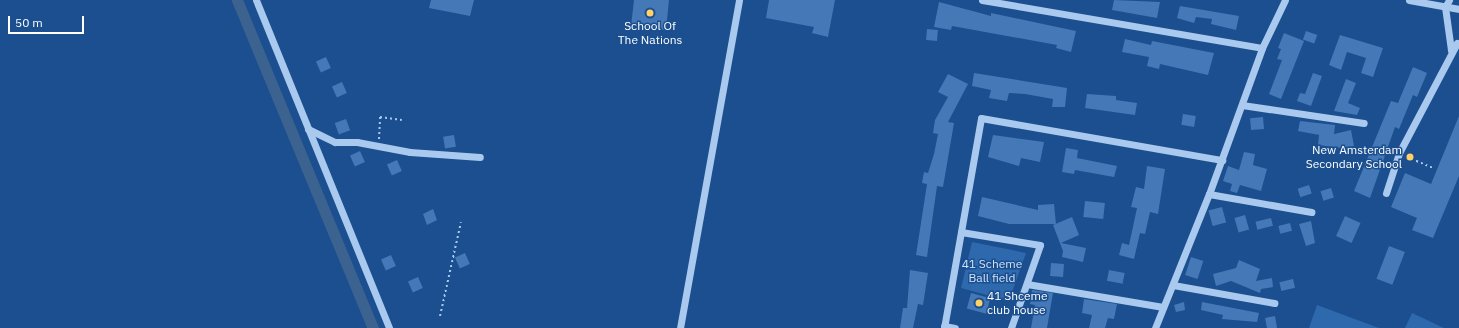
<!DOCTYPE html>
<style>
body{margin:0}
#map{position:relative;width:1459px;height:328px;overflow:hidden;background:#1b4f8f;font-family:"IBM Plex Sans",sans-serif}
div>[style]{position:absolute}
.green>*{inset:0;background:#2e69ad}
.canal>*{height:11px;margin:-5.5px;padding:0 5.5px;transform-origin:5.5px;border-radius:5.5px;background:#3c6290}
.building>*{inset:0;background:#4478b7;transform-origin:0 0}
.path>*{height:2px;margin-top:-1px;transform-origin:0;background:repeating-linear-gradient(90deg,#a9c9ee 0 2px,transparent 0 5px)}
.minor>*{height:7px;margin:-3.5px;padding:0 3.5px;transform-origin:3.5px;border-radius:3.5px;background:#a9c9ee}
.dots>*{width:11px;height:11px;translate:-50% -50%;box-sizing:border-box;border:2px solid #1b4f8f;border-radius:50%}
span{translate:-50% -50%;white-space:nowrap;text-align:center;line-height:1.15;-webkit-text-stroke:3px #1b4f8f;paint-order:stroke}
.poi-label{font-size:12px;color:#fff}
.right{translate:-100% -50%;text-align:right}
.left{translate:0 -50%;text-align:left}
.park-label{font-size:12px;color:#cfe3fa}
.scale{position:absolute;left:8px;top:16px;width:76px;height:18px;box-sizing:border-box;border:2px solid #fff;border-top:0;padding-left:5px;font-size:12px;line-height:14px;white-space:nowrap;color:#fff;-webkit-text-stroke:3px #1b4f8f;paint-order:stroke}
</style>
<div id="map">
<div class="green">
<div style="clip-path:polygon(972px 242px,1026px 253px,1009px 301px,961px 288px)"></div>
<div style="clip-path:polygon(1317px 305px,1379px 328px,1309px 328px)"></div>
<div style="clip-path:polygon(1412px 313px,1444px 328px,1405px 328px)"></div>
</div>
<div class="canal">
<div style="left:237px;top:0;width:355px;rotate:67.5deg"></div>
</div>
<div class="building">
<div style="clip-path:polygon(431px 0,474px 0,470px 16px,429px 8px)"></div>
<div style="clip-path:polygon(634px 0,669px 0,666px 30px,631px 26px)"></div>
<div style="clip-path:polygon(769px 0,835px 0,828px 37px,812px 33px,814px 27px,766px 18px)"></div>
<div style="clip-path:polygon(1114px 0,1160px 2px,1157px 18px,1112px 10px)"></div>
<div style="clip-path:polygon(939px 2px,991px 16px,991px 13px,1076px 31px,1071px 52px,1056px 48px,1057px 45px,952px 26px,951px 30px,934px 27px)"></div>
<div style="clip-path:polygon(1180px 6px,1239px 16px,1236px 30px,1211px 24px,1212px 19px,1196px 17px,1194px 23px,1177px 18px)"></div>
<div style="left:927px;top:29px;width:11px;height:11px;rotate:5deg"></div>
<div style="left:1306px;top:31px;width:12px;height:9px;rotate:20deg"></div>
<div style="clip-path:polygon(1284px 33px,1304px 41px,1281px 99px,1269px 94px,1282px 60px,1277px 59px,1281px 49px,1278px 48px)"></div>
<div style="clip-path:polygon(1340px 35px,1383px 48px,1373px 77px,1361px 73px,1366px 58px,1347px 52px,1341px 70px,1329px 65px)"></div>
<div style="clip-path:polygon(1125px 39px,1151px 45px,1152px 41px,1214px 53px,1208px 75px,1160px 64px,1159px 69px,1147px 66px,1149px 57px,1122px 52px)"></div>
<div style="left:326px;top:57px;width:12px;height:11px;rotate:66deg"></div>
<div style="clip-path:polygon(1413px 67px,1427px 73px,1417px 97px,1413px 95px,1399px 129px,1395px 127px,1370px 198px,1354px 191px,1391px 101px,1398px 103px)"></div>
<div style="clip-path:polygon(974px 73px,1067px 88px,1065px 107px,1052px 107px,1053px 99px,1025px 94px,1009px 93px,1007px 101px,989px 98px,991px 90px,972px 86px)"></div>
<div style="clip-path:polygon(1313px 73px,1322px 76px,1311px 106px,1297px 101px,1300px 93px,1305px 94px)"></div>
<div style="clip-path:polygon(948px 74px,968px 84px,948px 122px,954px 123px,943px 187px,937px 186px,927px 257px,916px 255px,927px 184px,922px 183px,924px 172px,928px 173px,934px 154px,938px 134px,933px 133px,935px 120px,948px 97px,938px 92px)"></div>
<div style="clip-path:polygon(1346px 79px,1356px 83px,1348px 103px,1360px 108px,1357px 115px,1334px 111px)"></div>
<div style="left:342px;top:82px;width:12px;height:11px;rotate:66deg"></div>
<div style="clip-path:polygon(1087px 94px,1116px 96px,1116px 100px,1137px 103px,1135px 115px,1085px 108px)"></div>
<div style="left:1183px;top:114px;width:13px;height:11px;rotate:9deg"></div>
<div style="clip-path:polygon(1459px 116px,1459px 176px,1433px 238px,1412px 230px,1417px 218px,1391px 207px,1405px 173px,1431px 184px)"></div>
<div style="left:1263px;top:117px;width:12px;height:13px;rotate:85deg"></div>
<div style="left:346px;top:119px;width:12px;height:12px;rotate:70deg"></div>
<div style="clip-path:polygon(1300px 121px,1335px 125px,1334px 134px,1351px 130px,1354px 146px,1342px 148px,1318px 145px,1319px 135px,1298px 131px)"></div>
<div style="left:454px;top:135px;width:12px;height:11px;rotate:81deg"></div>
<div style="clip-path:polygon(993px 135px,1044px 142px,1040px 162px,1021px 158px,1019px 166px,988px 157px)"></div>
<div style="clip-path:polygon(1066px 148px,1078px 150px,1077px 158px,1117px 166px,1114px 177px,1075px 170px,1074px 174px,1062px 172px)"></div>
<div style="left:360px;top:151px;width:12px;height:11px;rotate:66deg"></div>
<div style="clip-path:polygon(1244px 152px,1255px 154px,1253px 165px,1267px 169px,1261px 191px,1240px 185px,1237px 193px,1230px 191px,1232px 184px,1223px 181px,1228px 166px,1239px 170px)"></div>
<div style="left:397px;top:160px;width:12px;height:11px;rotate:66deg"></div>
<div style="clip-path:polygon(1147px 166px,1165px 169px,1158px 214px,1150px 212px,1145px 234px,1140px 233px,1134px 259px,1119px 255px,1122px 243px,1129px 245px,1137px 208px,1131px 207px,1136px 187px,1144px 189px)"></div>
<div style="left:1309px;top:185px;width:9px;height:12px;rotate:72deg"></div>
<div style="left:1331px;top:188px;width:10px;height:11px;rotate:73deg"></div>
<div style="clip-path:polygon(982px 197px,1038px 210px,1038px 205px,1054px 204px,1056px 224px,1009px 224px,978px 216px)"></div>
<div style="left:1085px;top:201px;width:20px;height:16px;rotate:6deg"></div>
<div style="left:1222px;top:207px;width:16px;height:14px;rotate:75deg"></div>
<div style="clip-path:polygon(433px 209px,437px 220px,427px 225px,423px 214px)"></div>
<div style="left:1245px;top:215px;width:15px;height:11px;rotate:74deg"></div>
<div style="left:1345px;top:216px;width:17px;height:22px;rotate:24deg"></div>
<div style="clip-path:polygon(1072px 217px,1079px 235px,1061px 243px,1086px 248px,1083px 262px,1062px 257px,1063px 251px,1053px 225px)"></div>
<div style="left:1271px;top:218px;width:8px;height:16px;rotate:76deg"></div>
<div style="clip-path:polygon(1311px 221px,1315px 243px,1306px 246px,1299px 224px)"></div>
<div style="left:1290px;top:223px;width:8px;height:12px;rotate:76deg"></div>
<div style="left:1389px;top:246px;width:17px;height:35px;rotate:21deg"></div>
<div style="left:465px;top:253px;width:12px;height:11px;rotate:66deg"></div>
<div style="left:391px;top:255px;width:12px;height:11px;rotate:66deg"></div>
<div style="left:1191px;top:257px;width:13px;height:19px;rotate:18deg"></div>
<div style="clip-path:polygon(1239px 260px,1260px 269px,1256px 281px,1272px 278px,1273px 287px,1261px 289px,1260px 293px,1231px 281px,1216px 286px,1213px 274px,1236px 268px)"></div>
<div style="left:1051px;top:263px;width:13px;height:13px;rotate:4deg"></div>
<div style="clip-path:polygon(910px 270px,928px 273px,923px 305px,918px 304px,913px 328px,900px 328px,903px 308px,907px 308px)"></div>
<div style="left:1109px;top:270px;width:16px;height:11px;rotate:11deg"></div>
<div style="left:418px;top:277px;width:12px;height:11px;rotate:66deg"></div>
<div style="left:1293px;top:279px;width:9px;height:14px;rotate:77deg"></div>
<div style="clip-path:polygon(1032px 290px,1053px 293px,1047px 328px,1031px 328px,1035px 305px,1030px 304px)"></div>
<div style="left:971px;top:293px;width:20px;height:16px;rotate:15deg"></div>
<div style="clip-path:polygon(1084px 299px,1117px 304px,1114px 319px,1108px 318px,1105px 328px,1089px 328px,1092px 315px,1082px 313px)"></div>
<div style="clip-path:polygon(1184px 302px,1185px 310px,1176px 312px,1174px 305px)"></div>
<div style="clip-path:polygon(1202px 302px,1259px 313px,1257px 322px,1222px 319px,1223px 315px,1201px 310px)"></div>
<div style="clip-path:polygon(1275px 316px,1277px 328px,1267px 328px,1265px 318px)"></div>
</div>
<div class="path">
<div style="left:379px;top:139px;width:22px;rotate:-87deg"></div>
<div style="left:380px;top:117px;width:22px;rotate:8deg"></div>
<div style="left:1407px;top:157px;width:28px;rotate:23deg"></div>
<div style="left:440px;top:316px;width:96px;rotate:-77.4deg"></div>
</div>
<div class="minor">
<div style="left:256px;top:0;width:354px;rotate:67.9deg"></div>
<div style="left:982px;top:0;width:284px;rotate:9.7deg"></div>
<div style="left:1409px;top:0;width:51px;rotate:10.2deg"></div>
<div style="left:1242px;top:105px;width:123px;rotate:8.4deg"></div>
<div style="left:308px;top:129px;width:30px;rotate:26deg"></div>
<div style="left:335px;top:142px;width:22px"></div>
<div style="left:357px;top:142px;width:54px;rotate:10.7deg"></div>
<div style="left:410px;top:152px;width:70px;rotate:4.1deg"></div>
<div style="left:1386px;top:193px;width:42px;rotate:-72deg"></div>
<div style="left:1399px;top:153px;width:124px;rotate:-62.2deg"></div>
<div style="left:1457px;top:43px;width:9px;rotate:131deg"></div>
<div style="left:1451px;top:50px;width:43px;rotate:-97.9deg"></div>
<div style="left:1445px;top:7px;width:8px;rotate:-60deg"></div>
<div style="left:1209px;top:194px;width:104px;rotate:10deg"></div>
<div style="left:961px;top:232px;width:80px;rotate:9.3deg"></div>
<div style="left:1040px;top:245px;width:88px;rotate:109.3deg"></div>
<div style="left:1027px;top:284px;width:138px;rotate:9.6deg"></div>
<div style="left:1173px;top:285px;width:103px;rotate:10.1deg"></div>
<div style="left:944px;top:326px;width:11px;rotate:10deg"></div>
<div style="left:680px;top:328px;width:333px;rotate:-79.8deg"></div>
<div style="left:944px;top:328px;width:213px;rotate:-80deg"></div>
<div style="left:981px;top:118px;width:245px;rotate:9.9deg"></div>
<div style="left:1155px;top:328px;width:144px;rotate:-68.1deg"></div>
<div style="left:1209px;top:194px;width:155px;rotate:-70deg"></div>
<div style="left:1262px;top:48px;width:53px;rotate:-64.4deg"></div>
</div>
<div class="dots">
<div style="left:650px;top:13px;background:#ffd166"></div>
<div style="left:1410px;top:157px;background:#ffd166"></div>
<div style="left:979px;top:303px;background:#ffd166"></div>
</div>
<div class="poi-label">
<span style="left:650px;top:33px">School Of<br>The Nations</span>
<span class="right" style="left:1402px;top:157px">New Amsterdam<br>Secondary School</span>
<span class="left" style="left:987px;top:303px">41 Shceme<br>club house</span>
</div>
<div class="park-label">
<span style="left:992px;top:271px">41 Scheme<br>Ball field</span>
</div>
<div class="scale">50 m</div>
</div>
